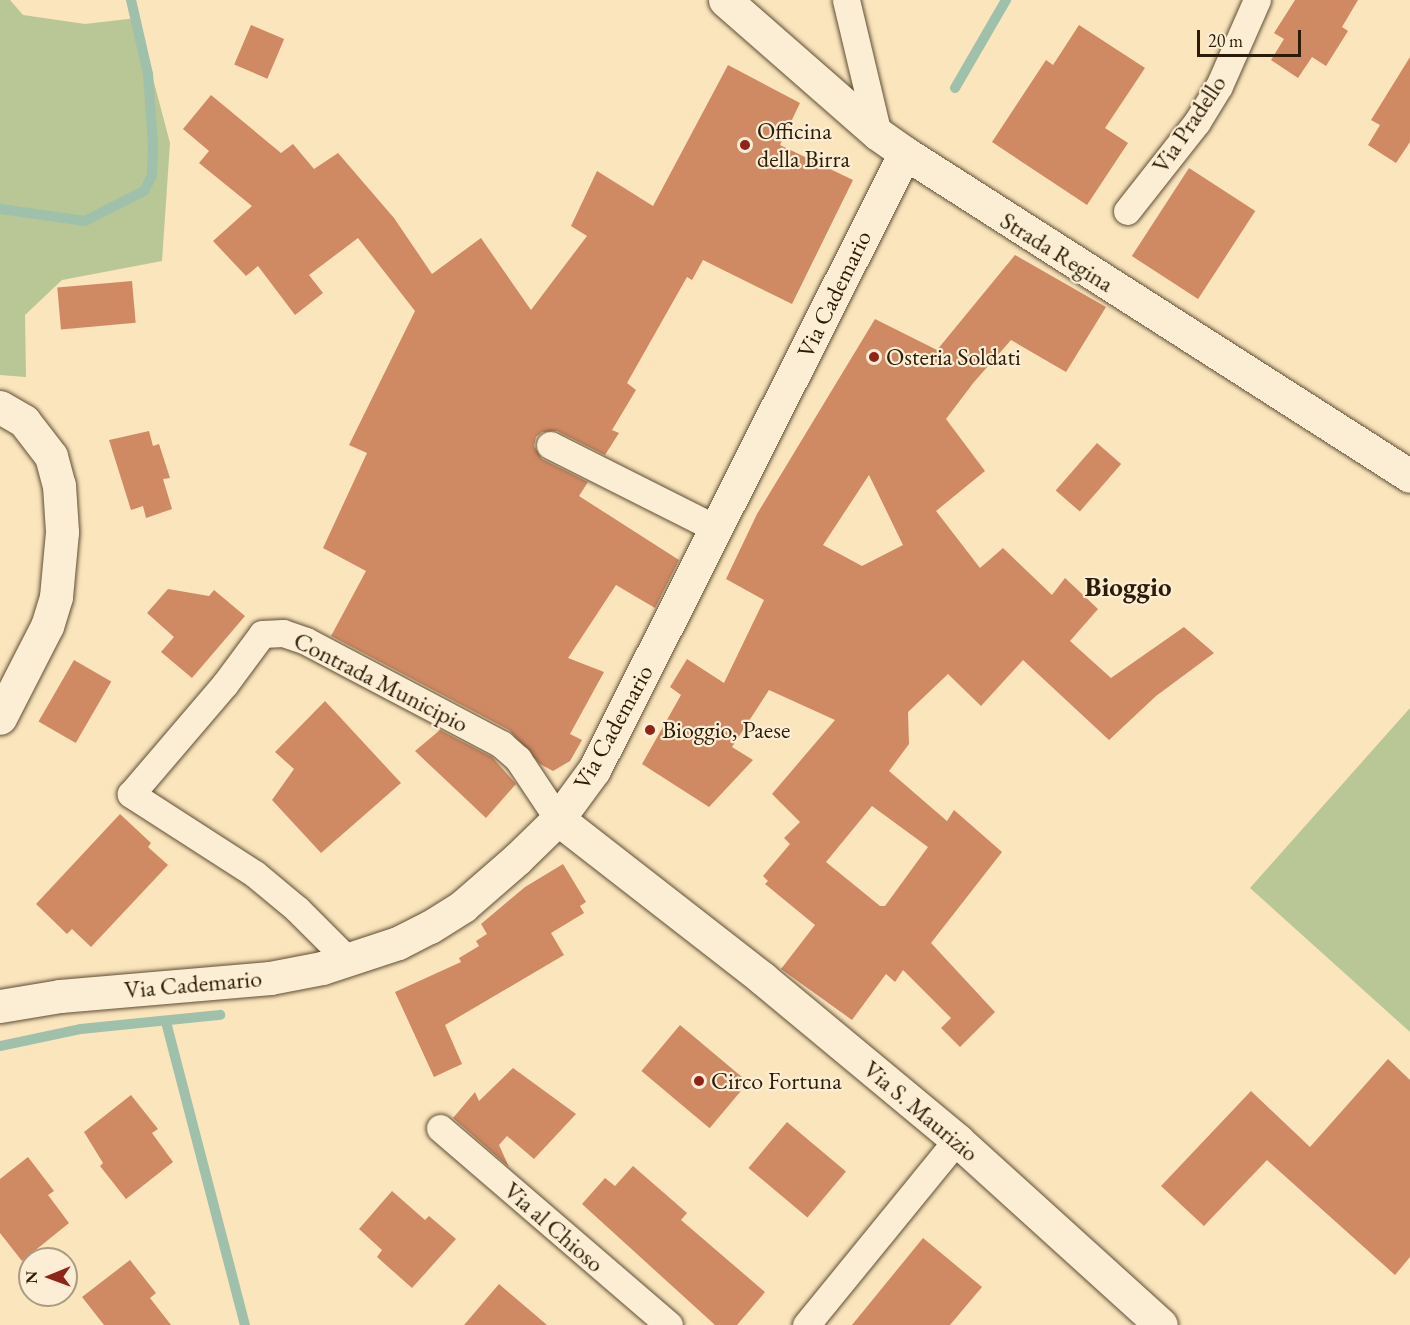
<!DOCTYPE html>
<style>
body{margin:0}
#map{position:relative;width:1410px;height:1325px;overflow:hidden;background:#fae5bd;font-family:"EB Garamond",serif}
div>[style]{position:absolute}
.green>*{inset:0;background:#b9c695}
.stream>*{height:10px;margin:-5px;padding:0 5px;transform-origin:5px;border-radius:5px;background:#9fc0aa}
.building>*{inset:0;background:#cf8a64;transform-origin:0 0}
.roads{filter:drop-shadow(0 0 2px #604e34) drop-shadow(0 0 2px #604e34)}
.minor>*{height:27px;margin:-13.5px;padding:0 13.5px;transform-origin:13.5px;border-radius:13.5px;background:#fceed4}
.tertiary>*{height:33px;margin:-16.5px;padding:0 16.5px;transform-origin:16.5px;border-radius:16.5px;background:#fceed4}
.secondary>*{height:33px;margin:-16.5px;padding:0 16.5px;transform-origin:16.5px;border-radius:16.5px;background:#fceed4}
.dots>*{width:16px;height:16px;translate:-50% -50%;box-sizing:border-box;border:3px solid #fceed4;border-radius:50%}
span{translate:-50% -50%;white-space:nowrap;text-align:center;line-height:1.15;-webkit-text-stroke:4.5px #fceed4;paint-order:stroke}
.street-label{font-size:24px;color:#2c1c07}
.poi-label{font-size:24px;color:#2c1c07}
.left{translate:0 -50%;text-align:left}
.quarter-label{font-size:27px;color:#2c1c07;font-weight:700}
.north{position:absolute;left:18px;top:1247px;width:60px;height:60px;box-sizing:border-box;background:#fceed4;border:2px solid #a99a82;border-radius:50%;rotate:269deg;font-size:16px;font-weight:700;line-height:24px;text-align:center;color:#2c1c07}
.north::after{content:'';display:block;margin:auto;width:21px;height:27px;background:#8f2418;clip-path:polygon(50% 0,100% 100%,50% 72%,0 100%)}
.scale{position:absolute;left:1197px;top:30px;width:104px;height:27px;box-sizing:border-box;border:3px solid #2c1c07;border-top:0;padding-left:8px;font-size:18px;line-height:21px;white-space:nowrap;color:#2c1c07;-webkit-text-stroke:4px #fceed4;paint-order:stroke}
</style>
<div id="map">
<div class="green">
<div style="clip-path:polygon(0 0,10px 0,23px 15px,85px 24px,137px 18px,170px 143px,162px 261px,62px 280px,25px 315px,26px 377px,0 375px)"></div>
<div style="clip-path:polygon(1410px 708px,1410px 1032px,1250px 888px)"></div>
</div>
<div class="stream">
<div style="left:955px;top:88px;width:102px;rotate:-59.9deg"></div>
<div style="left:0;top:209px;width:86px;rotate:8deg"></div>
<div style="left:85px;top:221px;width:66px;rotate:-27deg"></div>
<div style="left:144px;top:191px;width:18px;rotate:-63deg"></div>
<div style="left:152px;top:175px;width:30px;rotate:-88deg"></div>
<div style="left:153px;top:145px;width:71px;rotate:-94deg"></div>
<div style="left:148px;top:74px;width:76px;rotate:-102.9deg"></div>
<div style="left:166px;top:1022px;width:313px;rotate:75.4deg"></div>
<div style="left:0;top:1046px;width:83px;rotate:-11.9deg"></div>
<div style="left:81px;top:1029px;width:140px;rotate:-5.8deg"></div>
</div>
<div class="building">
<div style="clip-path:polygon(1295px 0,1358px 0,1342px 27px,1348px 31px,1326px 66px,1312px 57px,1298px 78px,1271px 60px,1284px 39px,1274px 33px)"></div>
<div style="left:251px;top:25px;width:36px;height:43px;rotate:23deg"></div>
<div style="clip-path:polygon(1079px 25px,1145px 68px,1105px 128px,1128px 143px,1087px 205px,992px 142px,1046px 60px,1053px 65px)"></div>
<div style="clip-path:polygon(1410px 57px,1410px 142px,1396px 163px,1368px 145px,1380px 125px,1371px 120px)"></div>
<div style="clip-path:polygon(728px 65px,800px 103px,780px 145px,853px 180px,792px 304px,703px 260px,692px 280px,687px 277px,627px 383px,636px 390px,612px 430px,619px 433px,605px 455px,557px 431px,542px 432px,536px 437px,534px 446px,542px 459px,588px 482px,579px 496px,679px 560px,655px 608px,616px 585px,568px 658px,604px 672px,570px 734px,582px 740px,570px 761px,553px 771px,540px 764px,509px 730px,331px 636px,366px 571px,323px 548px,367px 453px,349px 445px,415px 311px,358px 238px,309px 275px,323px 293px,295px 315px,258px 266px,246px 276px,213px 241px,252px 206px,199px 163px,209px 151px,183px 129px,211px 95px,281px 153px,293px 144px,314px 169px,338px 153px,394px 218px,432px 274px,481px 238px,531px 310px,587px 236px,571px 226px,597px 171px,653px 206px)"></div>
<div style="left:1189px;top:168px;width:79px;height:105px;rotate:33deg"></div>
<div style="clip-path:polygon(evenodd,1015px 255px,1106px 307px,1066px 372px,1011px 340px,974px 382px,946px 419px,985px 471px,936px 511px,980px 568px,1003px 548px,1052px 595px,1065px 578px,1098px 609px,1070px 641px,1111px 678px,1184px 627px,1214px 653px,1156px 696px,1109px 740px,1023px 660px,981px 706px,948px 674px,908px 712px,909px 744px,889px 771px,947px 821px,954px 810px,1002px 852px,931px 943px,995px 1012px,960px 1047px,941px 1028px,951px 1018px,903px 970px,895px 982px,886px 974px,852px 1020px,781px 969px,815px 925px,765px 884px,768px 881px,763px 876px,790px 844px,784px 838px,800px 822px,772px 794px,835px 720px,769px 690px,732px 747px,753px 760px,709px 807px,642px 764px,681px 695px,670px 687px,687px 659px,724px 683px,764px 600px,726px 579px,757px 514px,875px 319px,937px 350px,1015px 255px,869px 475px,903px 545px,862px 566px,823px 545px,869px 475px,1015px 255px,872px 806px,928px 847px,885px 906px,880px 906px,826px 862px,872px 806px)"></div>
<div style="left:132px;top:281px;width:42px;height:75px;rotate:85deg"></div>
<div style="clip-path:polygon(149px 431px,153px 446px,159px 444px,170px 478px,163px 479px,172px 509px,146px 518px,143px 506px,131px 510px,109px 440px)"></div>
<div style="left:1097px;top:443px;width:32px;height:63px;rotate:41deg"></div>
<div style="clip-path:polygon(168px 589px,209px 596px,214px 590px,245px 616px,192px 678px,161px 652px,174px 637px,147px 613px)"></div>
<div style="left:74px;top:660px;width:43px;height:71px;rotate:30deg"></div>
<div style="clip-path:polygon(325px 701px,401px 783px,321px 853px,272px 800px,294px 769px,275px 752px)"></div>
<div style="clip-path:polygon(440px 730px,492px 757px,516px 784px,486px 818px,415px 751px)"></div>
<div style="clip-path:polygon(120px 814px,151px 843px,148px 847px,168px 865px,91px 947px,72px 929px,67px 934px,36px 904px)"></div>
<div style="clip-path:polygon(563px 864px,586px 902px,580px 906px,584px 913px,551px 933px,564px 955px,445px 1025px,462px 1064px,434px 1077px,395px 992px,461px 962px,459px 958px,479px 946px,476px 941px,487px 934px,481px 924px,525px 887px)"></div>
<div style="left:680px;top:1025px;width:89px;height:60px;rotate:40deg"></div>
<div style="clip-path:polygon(1388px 1059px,1410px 1080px,1410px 1257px,1395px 1275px,1267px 1160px,1204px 1226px,1161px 1186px,1251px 1091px,1310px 1147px)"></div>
<div style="clip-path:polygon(513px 1068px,576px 1114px,534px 1159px,507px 1136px,499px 1145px,509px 1167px,453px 1118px,475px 1092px,479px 1101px)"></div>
<div style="clip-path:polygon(131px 1095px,158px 1129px,152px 1133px,173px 1162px,126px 1199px,100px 1166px,103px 1163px,84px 1132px)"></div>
<div style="left:787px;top:1122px;width:77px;height:60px;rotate:40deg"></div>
<div style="clip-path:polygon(28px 1157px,54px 1191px,48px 1195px,69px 1223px,22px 1261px,0 1233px,0 1179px)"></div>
<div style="clip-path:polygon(633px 1166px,687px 1213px,681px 1220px,765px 1292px,737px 1325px,715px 1325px,582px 1204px,605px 1178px,615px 1186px)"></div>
<div style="clip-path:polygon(392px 1191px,425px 1220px,429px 1216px,456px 1239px,412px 1288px,377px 1257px,382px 1250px,359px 1229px)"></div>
<div style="clip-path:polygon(923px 1238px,982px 1287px,950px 1325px,852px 1325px)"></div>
<div style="clip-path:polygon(130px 1260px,156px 1293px,150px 1298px,171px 1325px,104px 1325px,82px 1297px)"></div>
<div style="clip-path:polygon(499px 1284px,547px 1325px,464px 1325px)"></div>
</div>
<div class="roads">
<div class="minor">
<div style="left:846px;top:0;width:138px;rotate:76.6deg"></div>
<div style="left:1127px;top:211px;width:113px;rotate:-51.8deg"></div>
<div style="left:1197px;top:122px;width:42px;rotate:-58.6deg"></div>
<div style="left:1219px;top:86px;width:94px;rotate:-66.2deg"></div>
<div style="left:550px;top:445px;width:187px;rotate:26.7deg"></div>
<div style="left:348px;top:960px;width:72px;rotate:-135deg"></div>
<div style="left:297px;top:909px;width:55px;rotate:-140.2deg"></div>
<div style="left:255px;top:874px;width:148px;rotate:-147.2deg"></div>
<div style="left:131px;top:794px;width:145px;rotate:-49.5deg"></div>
<div style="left:225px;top:684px;width:62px;rotate:-53.5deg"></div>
<div style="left:262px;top:634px;width:21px;rotate:-3deg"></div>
<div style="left:283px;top:633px;width:24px;rotate:19deg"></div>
<div style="left:306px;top:641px;width:221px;rotate:27.8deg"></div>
<div style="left:501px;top:744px;width:23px;rotate:41deg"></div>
<div style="left:518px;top:759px;width:72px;rotate:56.3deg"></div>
<div style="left:440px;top:1128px;width:302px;rotate:40.7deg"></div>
<div style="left:806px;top:1325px;width:239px;rotate:-50.8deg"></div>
</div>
<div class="tertiary">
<div style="left:0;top:407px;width:28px;rotate:30deg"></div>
<div style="left:24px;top:421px;width:44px;rotate:52.4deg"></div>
<div style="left:51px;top:456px;width:30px;rotate:75deg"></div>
<div style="left:59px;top:485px;width:47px;rotate:86.3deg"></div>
<div style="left:62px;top:532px;width:65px;rotate:95.3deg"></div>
<div style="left:56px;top:597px;width:30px;rotate:107deg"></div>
<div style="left:47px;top:626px;width:103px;rotate:117.1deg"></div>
<div style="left:558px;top:819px;width:259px;rotate:37.9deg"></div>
<div style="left:762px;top:978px;width:254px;rotate:39.7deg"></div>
<div style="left:957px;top:1140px;width:275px;rotate:42.2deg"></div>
<div style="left:0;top:1006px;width:61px;rotate:-9.5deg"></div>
<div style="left:60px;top:996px;width:211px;rotate:-4.9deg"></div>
<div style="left:270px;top:978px;width:53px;rotate:-10.9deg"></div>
<div style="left:322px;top:968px;width:80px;rotate:-18.2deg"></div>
<div style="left:398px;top:943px;width:36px;rotate:-27deg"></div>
<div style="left:430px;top:927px;width:39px;rotate:-32deg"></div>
<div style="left:463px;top:906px;width:72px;rotate:-41deg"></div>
<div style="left:517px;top:859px;width:57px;rotate:-44.3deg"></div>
<div style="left:558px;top:819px;width:61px;rotate:-53.7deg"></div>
<div style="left:594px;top:770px;width:691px;rotate:-63.25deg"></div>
</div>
<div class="secondary">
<div style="left:725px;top:0;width:203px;rotate:41.2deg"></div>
<div style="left:878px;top:134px;width:33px;rotate:35deg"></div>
<div style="left:905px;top:153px;width:599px;rotate:32.6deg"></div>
</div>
</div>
<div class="dots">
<div style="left:745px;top:145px;background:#8f2418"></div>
<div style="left:874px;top:357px;background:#8f2418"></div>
<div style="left:650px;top:730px;background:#8f2418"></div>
<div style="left:699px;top:1081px;background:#8f2418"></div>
</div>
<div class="street-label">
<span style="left:1189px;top:124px;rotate:-56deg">Via Pradello</span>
<span style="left:1057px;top:252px;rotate:32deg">Strada Regina</span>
<span style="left:834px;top:294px;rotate:-64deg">Via Cademario</span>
<span style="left:381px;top:682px;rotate:27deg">Contrada Municipio</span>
<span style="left:613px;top:727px;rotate:-61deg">Via Cademario</span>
<span style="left:193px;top:984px;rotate:-5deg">Via Cademario</span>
<span style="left:921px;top:1111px;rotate:40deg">Via S. Maurizio</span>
<span style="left:554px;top:1227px;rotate:41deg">Via al Chioso</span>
</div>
<div class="poi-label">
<span class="left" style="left:757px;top:145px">Officina<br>della Birra</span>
<span class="left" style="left:886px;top:357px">Osteria Soldati</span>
<span class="left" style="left:662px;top:730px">Bioggio, Paese</span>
<span class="left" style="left:711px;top:1081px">Circo Fortuna</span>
</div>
<div class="quarter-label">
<span style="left:1128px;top:587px">Bioggio</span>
</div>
<div class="north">N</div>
<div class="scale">20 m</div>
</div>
